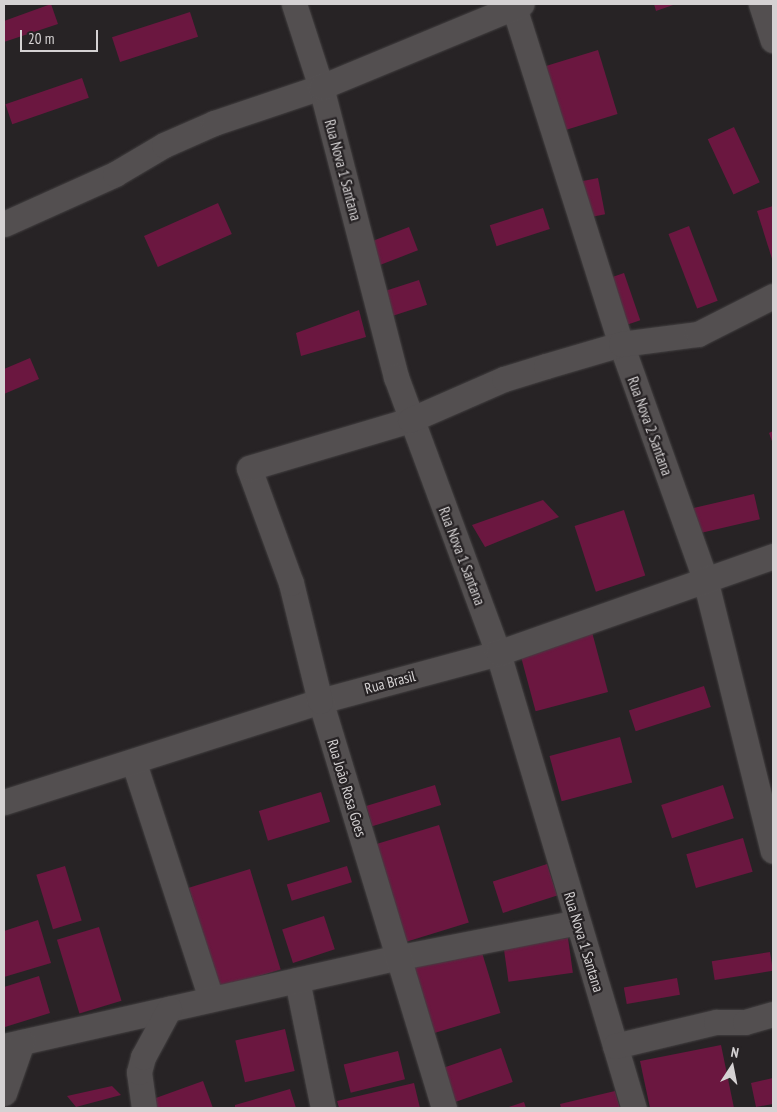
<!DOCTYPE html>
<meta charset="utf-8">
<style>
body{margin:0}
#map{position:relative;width:777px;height:1112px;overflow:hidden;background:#272325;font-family:"PT Sans Narrow",sans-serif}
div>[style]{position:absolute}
.building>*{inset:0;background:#6b1740;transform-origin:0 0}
.roads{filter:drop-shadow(0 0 1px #434041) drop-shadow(0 0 1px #434041)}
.street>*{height:25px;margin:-12.5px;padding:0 12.5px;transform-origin:12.5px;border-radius:12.5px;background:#534f50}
span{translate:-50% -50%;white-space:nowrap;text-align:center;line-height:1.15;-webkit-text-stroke:4.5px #272325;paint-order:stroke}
.street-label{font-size:15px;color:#d5d2d3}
.frame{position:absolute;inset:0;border:5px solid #d5d2d3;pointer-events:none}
.north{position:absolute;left:707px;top:1042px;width:50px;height:50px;-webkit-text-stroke:4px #272325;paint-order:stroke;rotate:11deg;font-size:14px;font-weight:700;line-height:20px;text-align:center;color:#d5d2d3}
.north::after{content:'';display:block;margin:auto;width:18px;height:22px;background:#d5d2d3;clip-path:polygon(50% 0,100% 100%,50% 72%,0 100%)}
.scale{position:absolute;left:20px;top:30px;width:78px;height:22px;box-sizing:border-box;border:2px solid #d5d2d3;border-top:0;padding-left:6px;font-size:15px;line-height:18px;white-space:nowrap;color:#d5d2d3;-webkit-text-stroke:4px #272325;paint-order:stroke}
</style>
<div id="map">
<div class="building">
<div style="clip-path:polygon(51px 4px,58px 24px,4px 42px,4px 21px)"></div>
<div style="clip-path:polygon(654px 4px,676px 4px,656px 11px)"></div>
<div style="left:190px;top:12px;width:26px;height:82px;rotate:72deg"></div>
<div style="left:598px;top:50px;width:67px;height:62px;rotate:73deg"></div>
<div style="left:82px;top:78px;width:21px;height:81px;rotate:71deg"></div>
<div style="left:734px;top:127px;width:61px;height:29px;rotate:65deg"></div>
<div style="left:598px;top:178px;width:37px;height:23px;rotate:79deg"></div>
<div style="left:218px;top:203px;width:34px;height:81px;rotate:66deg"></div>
<div style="clip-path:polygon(773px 206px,773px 262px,757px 211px)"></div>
<div style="left:543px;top:208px;width:22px;height:56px;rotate:72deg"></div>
<div style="left:689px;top:226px;width:80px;height:22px;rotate:69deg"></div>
<div style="left:409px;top:227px;width:25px;height:49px;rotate:69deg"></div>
<div style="left:624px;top:273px;width:50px;height:21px;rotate:71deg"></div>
<div style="left:419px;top:280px;width:26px;height:39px;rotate:72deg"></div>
<div style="clip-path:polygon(359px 310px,366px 337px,301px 356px,296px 333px)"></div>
<div style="clip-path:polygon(30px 358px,39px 379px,4px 394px,4px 369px)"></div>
<div style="clip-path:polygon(773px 431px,773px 444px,769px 433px)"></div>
<div style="left:754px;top:494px;width:26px;height:62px;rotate:77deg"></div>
<div style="clip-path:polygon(543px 500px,559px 517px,485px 547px,472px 525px)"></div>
<div style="left:624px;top:510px;width:69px;height:52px;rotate:72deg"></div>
<div style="left:592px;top:632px;width:62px;height:75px;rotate:75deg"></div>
<div style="left:704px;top:686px;width:22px;height:79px;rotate:72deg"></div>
<div style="left:620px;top:737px;width:47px;height:73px;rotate:75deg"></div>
<div style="left:435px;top:785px;width:21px;height:72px;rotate:73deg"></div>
<div style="left:723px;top:785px;width:35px;height:65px;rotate:72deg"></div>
<div style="left:321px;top:792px;width:31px;height:65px;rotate:73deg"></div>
<div style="left:439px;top:825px;width:102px;height:67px;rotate:73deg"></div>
<div style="left:743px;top:838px;width:35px;height:59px;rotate:74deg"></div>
<div style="left:547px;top:864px;width:33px;height:57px;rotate:72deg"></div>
<div style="left:65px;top:866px;width:57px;height:30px;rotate:73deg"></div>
<div style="left:347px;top:866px;width:17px;height:63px;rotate:73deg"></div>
<div style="left:250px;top:869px;width:105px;height:64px;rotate:73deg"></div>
<div style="left:324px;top:916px;width:35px;height:44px;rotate:72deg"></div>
<div style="clip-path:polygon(38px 920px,51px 963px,4px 977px,4px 931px)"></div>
<div style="left:99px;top:927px;width:77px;height:44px;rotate:73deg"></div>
<div style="left:568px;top:938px;width:35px;height:65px;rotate:82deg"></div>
<div style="left:480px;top:946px;width:70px;height:69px;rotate:73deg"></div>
<div style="left:770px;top:952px;width:19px;height:59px;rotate:81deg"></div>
<div style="clip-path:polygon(39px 976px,50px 1013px,5px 1027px,4px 987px)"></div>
<div style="left:677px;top:978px;width:17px;height:54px;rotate:80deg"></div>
<div style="left:285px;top:1029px;width:43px;height:51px;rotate:77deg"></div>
<div style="clip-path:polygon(721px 1045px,734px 1108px,650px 1108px,640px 1061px)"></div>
<div style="left:501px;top:1048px;width:36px;height:64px;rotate:71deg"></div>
<div style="left:398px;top:1051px;width:29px;height:56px;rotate:76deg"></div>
<div style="clip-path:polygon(773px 1078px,773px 1104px,756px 1107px,751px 1083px)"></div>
<div style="clip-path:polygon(203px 1081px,213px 1108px,157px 1108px,153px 1099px)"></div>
<div style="clip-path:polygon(414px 1083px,420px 1108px,339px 1108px,337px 1101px)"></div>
<div style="clip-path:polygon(112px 1086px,121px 1095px,76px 1107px,67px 1096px)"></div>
<div style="clip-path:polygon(290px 1089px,296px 1108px,235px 1108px,235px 1105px)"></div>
<div style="clip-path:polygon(615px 1091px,620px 1108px,561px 1108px,560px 1104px)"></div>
<div style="clip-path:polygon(524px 1102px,526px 1108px,506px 1108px)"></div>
</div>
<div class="roads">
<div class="street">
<div style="left:294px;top:4px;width:87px;rotate:72deg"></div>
<div style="left:321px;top:87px;width:300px;rotate:75.5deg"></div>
<div style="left:396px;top:377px;width:294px;rotate:69.7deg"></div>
<div style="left:498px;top:653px;width:475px;rotate:73.4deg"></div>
<div style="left:513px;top:4px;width:357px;rotate:72.4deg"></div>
<div style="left:621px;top:344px;width:250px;rotate:70.3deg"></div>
<div style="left:705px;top:579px;width:280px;rotate:76deg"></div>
<div style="left:761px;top:4px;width:38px;rotate:72deg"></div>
<div style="left:4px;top:224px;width:122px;rotate:-24.2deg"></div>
<div style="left:115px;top:174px;width:57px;rotate:-30.6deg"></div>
<div style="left:164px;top:145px;width:55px;rotate:-23.7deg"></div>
<div style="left:214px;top:123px;width:113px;rotate:-18.6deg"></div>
<div style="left:321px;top:87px;width:217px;rotate:-22.5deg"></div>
<div style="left:134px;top:763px;width:248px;rotate:71.9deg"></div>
<div style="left:4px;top:802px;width:332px;rotate:-17.7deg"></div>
<div style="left:320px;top:701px;width:184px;rotate:-15.1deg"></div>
<div style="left:498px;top:653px;width:292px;rotate:-19.4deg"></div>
<div style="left:297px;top:980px;width:131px;rotate:78.5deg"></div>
<div style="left:4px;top:1046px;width:406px;rotate:-12.7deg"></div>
<div style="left:400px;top:957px;width:181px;rotate:-11.1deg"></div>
<div style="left:615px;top:1046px;width:104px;rotate:-13.4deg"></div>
<div style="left:716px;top:1022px;width:29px"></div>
<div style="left:745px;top:1022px;width:29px;rotate:-16deg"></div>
<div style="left:4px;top:1093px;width:54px;rotate:-70.6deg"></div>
<div style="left:144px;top:1108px;width:36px;rotate:-98deg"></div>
<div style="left:139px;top:1072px;width:16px;rotate:-75deg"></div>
<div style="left:143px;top:1057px;width:55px;rotate:-61.6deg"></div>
<div style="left:444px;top:1108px;width:425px;rotate:-106.9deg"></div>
<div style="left:320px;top:701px;width:122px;rotate:-103.8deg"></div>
<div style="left:291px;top:583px;width:122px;rotate:-110.1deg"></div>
<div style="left:249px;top:468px;width:168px;rotate:-16.6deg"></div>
<div style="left:410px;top:420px;width:103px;rotate:-23.6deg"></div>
<div style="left:504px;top:379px;width:44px;rotate:-17.2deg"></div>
<div style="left:546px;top:366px;width:78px;rotate:-16.3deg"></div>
<div style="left:621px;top:344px;width:78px;rotate:-7.4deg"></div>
<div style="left:698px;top:334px;width:84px;rotate:-26.9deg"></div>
</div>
</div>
<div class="street-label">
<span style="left:343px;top:170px;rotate:75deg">Rua Nova 1 Santana</span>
<span style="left:650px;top:426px;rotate:70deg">Rua Nova 2 Santana</span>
<span style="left:462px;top:556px;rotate:69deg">Rua Nova 1 Santana</span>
<span style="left:390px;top:682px;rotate:-15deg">Rua Brasil</span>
<span style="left:347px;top:788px;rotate:73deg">Rua João Rosa Goes</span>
<span style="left:584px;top:942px;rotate:73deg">Rua Nova 1 Santana</span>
</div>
<div class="frame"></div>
<div class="north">N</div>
<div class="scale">20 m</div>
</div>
